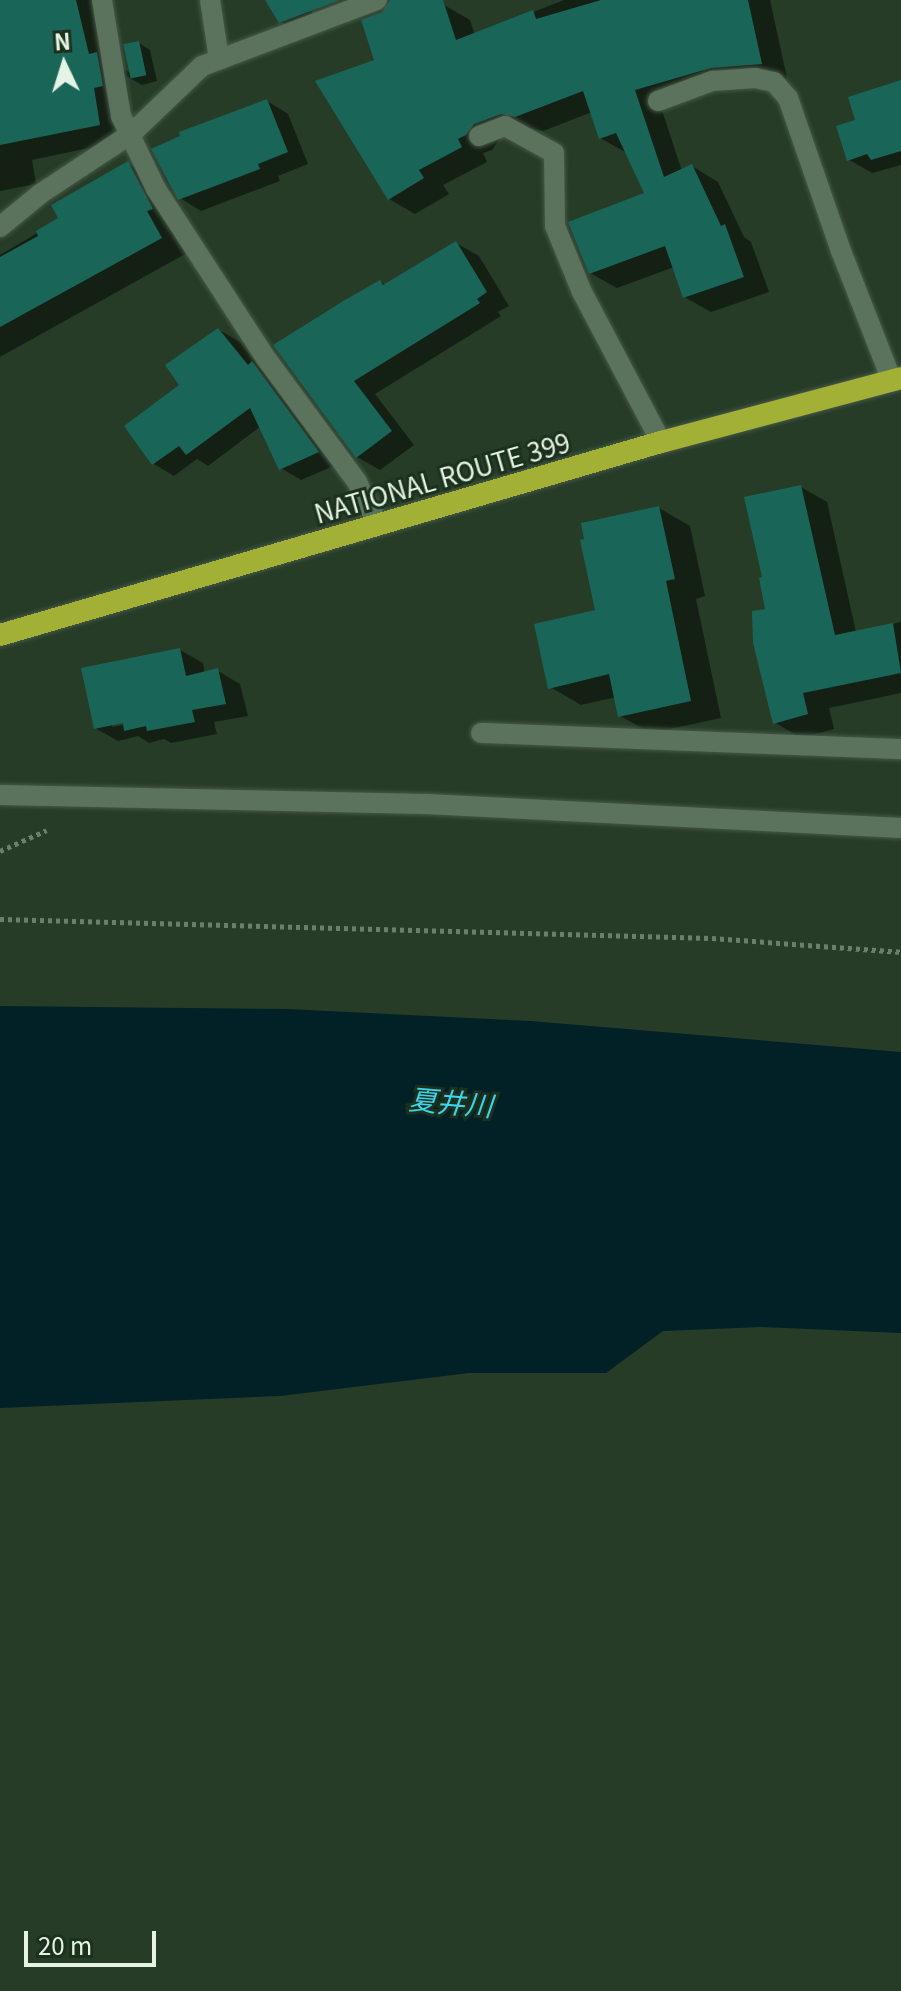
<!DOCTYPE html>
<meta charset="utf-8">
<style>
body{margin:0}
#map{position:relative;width:901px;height:1991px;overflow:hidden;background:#263c27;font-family:Georgia,"Noto Sans JP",serif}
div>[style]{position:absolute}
.water>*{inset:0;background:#012126}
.shadow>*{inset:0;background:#0007}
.building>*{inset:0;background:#196659;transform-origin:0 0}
.path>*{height:5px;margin-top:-2.5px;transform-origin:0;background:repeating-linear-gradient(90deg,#6c7f6d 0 4px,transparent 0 8px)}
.roads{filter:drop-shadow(0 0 2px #455847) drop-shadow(0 0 2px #455847)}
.minor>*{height:20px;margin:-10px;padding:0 10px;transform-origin:10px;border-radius:10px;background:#5b735d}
.trunk>*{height:22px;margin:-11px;padding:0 11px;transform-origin:11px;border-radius:11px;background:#a2b036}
span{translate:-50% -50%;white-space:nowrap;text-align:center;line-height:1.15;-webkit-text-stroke:6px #1c311d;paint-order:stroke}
.street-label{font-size:26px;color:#e5f3e5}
.water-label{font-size:28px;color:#3ed3ec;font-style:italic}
.north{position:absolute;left:24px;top:24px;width:80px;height:80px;-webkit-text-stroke:6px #1c311d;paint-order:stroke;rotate:356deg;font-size:22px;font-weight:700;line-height:32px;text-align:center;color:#e5f3e5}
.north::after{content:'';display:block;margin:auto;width:28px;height:36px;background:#e5f3e5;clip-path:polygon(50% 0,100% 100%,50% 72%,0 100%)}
.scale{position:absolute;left:24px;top:1931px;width:132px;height:36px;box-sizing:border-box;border:4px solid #e5f3e5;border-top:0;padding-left:10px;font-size:24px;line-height:28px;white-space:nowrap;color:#e5f3e5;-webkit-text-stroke:6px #1c311d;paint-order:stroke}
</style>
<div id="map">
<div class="water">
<div style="clip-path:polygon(0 1006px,287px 1009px,530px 1021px,901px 1052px,901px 1333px,762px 1327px,663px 1331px,606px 1373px,469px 1373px,280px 1396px,0 1408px)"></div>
</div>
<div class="shadow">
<div style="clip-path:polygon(0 0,99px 0,115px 64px,129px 72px,139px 43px,150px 50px,157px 81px,142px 85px,126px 76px,130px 102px,121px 104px,127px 140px,32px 160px,36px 184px,0 191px)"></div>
<div style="clip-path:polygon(267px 0,309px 0,315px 28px,301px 33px,281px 22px)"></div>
<div style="clip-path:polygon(564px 0,770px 0,787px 78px,738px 82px,660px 104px,682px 171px,692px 166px,718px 182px,744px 237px,751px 242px,769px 292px,711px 312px,684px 297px,674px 267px,617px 288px,590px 273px,646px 194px,627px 153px,600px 138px,592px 112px,543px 131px,528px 128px,500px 139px,492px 150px,483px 153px,487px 162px,443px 185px,449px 194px,415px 214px,389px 199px,376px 61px,444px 5px,470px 20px,475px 35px)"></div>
<div style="clip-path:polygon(901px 82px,901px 165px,872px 173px,848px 159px,858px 122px)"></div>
<div style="clip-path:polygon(267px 101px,288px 114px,308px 164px,278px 176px,280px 181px,201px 211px,180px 198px)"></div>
<div style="clip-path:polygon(128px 164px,155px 179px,187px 253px,0 357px,0 255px,61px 219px)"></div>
<div style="clip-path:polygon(456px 243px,479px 256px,509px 306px,498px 312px,501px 316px,375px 394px,414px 445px,380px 470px,357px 457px,276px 346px,380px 282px,386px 285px)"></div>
<div style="clip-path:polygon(219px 330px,240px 342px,260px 368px,273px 376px,338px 464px,301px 480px,281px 468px,261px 426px,208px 466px,197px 459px,174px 476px,154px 464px,182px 386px)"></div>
<div style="clip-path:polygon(801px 487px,827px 502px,856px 632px,901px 622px,901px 693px,829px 708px,834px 729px,801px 738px,774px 722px,767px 611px)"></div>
<div style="clip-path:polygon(659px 508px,690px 526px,705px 596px,696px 599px,721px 718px,651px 733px,620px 716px,616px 697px,581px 705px,550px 687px)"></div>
<div style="clip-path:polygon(evenodd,180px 650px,203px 663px,205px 674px,218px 671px,240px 684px,248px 716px,214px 722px,217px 734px,171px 743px,164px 739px,149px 743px,138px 736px,118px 741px,95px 728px,180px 650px,112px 723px,133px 723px,112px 727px,112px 723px)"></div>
</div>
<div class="building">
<div style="clip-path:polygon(0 0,76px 0,89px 54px,97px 52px,103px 86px,94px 88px,100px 125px,0 145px)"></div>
<div style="clip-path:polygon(265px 0,340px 0,279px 23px)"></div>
<div style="clip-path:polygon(390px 0,443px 0,456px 40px,533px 10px,536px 19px,601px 0,748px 0,762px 64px,711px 68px,635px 90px,664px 177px,692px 164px,721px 226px,725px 224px,744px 277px,683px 298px,665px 246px,589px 274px,568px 222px,644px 193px,616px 133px,599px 139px,583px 91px,515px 117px,501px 114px,474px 124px,466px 135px,458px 139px,462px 147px,419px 170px,424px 178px,388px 200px,315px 81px,374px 60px,361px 20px,382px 12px)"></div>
<div style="left:139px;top:41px;width:35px;height:16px;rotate:78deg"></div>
<div style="clip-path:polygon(901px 80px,901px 151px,871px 160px,867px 154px,847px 161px,836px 126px,855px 120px,848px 97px)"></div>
<div style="clip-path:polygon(267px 99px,288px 152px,258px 164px,260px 169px,178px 200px,151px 149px,180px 136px,179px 132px)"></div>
<div style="clip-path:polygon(128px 161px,153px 209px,147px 211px,162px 238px,0 327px,0 257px,38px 236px,36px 231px,58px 218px,51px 205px)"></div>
<div style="clip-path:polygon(456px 241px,487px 292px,477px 299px,480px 303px,354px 381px,392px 431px,356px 458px,273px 345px,345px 300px,380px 280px,383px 285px)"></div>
<div style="clip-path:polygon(218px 328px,248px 365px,252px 361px,319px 452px,279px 470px,250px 408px,186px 455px,179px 446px,152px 465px,124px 426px,179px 385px,165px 365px)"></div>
<div style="clip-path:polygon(801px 485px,835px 635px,893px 623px,901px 673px,803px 693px,808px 714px,773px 724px,753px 643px,752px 611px,765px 609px,759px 578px,762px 577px,744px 497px)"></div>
<div style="clip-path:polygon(659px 506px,675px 579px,666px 581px,691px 701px,618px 717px,609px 674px,548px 689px,534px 624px,595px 610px,580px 540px,584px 539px,581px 523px)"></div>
<div style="clip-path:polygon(180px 648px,186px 676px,218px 668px,226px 704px,192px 710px,195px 722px,147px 731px,146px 726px,124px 731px,123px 723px,94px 729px,81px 668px)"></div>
</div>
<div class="path">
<div style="left:0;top:851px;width:51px;rotate:-24.1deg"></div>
<div style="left:0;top:919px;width:712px;rotate:1.53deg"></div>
<div style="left:712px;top:938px;width:190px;rotate:4.2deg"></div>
</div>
<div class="roads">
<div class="minor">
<div style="left:102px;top:0;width:118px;rotate:80.7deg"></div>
<div style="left:121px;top:116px;width:81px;rotate:64.4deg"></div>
<div style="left:156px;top:189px;width:200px;rotate:57deg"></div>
<div style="left:265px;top:357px;width:155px;rotate:53.6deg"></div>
<div style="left:357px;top:482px;width:47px;rotate:63.4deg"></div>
<div style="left:210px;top:0;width:60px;rotate:81.3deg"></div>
<div style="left:658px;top:101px;width:58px;rotate:-20.3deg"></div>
<div style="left:712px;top:81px;width:43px;rotate:-4deg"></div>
<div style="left:755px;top:78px;width:19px;rotate:12deg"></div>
<div style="left:774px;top:82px;width:21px;rotate:49deg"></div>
<div style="left:788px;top:98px;width:162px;rotate:70.9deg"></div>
<div style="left:841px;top:251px;width:140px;rotate:68.6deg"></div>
<div style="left:479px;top:136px;width:28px;rotate:-21deg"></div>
<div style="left:505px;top:126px;width:56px;rotate:28.9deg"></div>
<div style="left:554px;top:153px;width:73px;rotate:89.2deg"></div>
<div style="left:555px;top:226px;width:71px;rotate:67.8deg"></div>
<div style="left:582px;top:292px;width:170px;rotate:62.2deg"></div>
<div style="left:0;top:227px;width:52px;rotate:-39.5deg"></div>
<div style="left:40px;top:194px;width:110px;rotate:-33.5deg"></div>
<div style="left:132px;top:133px;width:97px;rotate:-43.7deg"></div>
<div style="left:202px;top:66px;width:187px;rotate:-20.7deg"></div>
<div style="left:481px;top:733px;width:420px;rotate:2.2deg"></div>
<div style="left:0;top:795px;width:427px;rotate:1.2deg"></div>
<div style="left:427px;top:804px;width:475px;rotate:2.9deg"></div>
</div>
<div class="trunk">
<div style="left:0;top:635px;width:689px;rotate:-16.28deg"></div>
<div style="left:661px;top:442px;width:248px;rotate:-14.9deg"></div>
</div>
</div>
<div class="street-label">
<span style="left:442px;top:477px;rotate:-16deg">NATIONAL ROUTE 399</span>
</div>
<div class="water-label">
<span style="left:451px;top:1101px;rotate:5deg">夏井川</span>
</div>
<div class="north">N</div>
<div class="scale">20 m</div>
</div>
